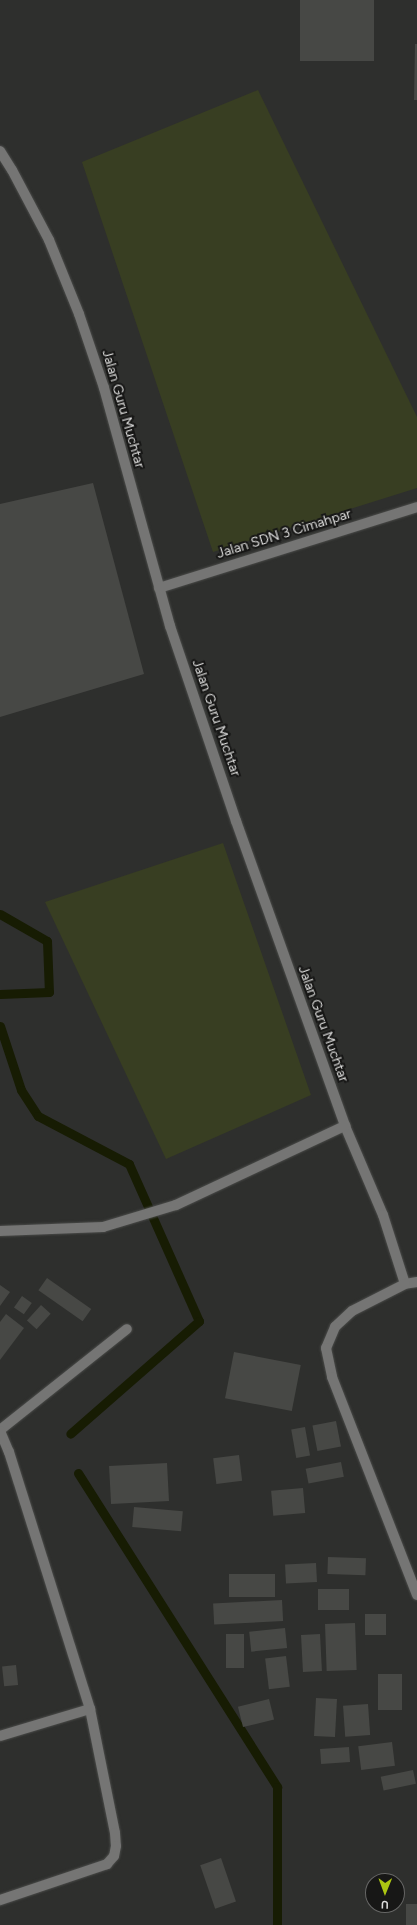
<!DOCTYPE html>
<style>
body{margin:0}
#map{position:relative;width:417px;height:1925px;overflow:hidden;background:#2e2f2d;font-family:Figtree,sans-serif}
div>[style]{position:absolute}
.green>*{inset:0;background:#383e22}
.stream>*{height:9px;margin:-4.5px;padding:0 4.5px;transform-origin:4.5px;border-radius:4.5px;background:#171c03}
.building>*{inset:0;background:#474845;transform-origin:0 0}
.roads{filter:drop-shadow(0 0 1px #4a4b49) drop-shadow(0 0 1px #4a4b49)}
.minor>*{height:10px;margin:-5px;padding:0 5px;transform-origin:5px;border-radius:5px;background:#757574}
span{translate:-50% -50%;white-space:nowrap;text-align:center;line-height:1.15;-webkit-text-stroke:4px #171716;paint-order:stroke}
.street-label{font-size:14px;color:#dddddc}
.north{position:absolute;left:365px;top:1873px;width:40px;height:40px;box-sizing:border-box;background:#171716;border:1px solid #666665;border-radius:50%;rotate:181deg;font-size:11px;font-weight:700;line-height:16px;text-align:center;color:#dddddc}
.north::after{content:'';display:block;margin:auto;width:14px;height:18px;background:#acc612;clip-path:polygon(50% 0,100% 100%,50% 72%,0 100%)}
</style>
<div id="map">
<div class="green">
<div style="clip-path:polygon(258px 90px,417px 417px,417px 488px,213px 552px,82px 162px)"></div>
<div style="clip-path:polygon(223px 843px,311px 1095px,166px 1159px,45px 902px)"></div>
</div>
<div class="stream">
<div style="left:0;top:914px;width:54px;rotate:29.9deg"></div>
<div style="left:47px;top:941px;width:51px;rotate:87.8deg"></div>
<div style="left:49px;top:992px;width:49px;rotate:177.7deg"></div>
<div style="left:0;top:1026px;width:67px;rotate:71.8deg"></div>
<div style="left:21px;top:1090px;width:31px;rotate:57deg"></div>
<div style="left:38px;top:1116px;width:103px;rotate:27.8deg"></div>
<div style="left:129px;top:1164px;width:172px;rotate:66deg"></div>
<div style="left:199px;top:1321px;width:171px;rotate:138.8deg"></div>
<div style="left:78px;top:1473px;width:372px;rotate:57.6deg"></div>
<div style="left:277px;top:1787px;width:138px;rotate:90deg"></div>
</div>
<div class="building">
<div style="left:300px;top:0;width:74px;height:61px"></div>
<div style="clip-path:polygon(415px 44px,417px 44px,417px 100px,414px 100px)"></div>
<div style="clip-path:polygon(93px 483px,144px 674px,0 717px,0 504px)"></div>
<div style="left:47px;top:1278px;width:54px;height:15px;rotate:35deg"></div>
<div style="clip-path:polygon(0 1285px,10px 1292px,0 1306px)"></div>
<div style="left:22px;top:1296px;width:12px;height:14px;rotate:35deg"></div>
<div style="left:41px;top:1305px;width:13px;height:21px;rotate:42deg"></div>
<div style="clip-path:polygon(6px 1314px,24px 1328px,0 1360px,0 1322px)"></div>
<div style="left:234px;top:1352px;width:68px;height:47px;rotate:11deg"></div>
<div style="left:336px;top:1421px;width:26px;height:24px;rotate:79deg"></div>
<div style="left:305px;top:1427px;width:29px;height:14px;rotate:80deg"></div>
<div style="left:239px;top:1455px;width:26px;height:26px;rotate:83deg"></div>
<div style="left:341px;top:1462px;width:15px;height:36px;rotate:79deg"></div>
<div style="left:167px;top:1463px;width:38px;height:58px;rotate:87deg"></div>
<div style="left:303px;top:1488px;width:25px;height:32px;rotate:85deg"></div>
<div style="left:134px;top:1507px;width:49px;height:20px;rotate:5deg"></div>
<div style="left:328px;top:1557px;width:38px;height:17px;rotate:2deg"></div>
<div style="left:316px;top:1563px;width:19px;height:31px;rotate:87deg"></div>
<div style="left:229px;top:1574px;width:46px;height:23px"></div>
<div style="left:318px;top:1589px;width:31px;height:21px"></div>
<div style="left:282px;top:1600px;width:21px;height:69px;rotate:87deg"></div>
<div style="left:365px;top:1614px;width:21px;height:21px"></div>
<div style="left:355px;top:1623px;width:47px;height:30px;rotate:88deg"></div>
<div style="left:285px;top:1628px;width:20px;height:36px;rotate:84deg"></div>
<div style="left:244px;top:1634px;width:34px;height:18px;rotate:90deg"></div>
<div style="left:320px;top:1634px;width:37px;height:19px;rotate:87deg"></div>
<div style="left:286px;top:1656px;width:31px;height:21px;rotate:83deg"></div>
<div style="left:16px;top:1665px;width:20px;height:14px;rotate:84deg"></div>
<div style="left:378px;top:1674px;width:24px;height:36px"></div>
<div style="left:316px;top:1698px;width:21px;height:38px;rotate:3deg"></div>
<div style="left:269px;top:1699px;width:21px;height:32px;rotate:76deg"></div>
<div style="left:368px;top:1704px;width:31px;height:25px;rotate:86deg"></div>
<div style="left:392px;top:1742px;width:24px;height:34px;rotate:83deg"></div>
<div style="left:349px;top:1747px;width:15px;height:29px;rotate:86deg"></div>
<div style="left:413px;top:1770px;width:14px;height:33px;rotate:78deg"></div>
<div style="left:221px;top:1858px;width:46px;height:22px;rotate:71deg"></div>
<div style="left:406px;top:1904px;width:11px;height:21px"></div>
</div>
<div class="roads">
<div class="minor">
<div style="left:0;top:151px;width:22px;rotate:58deg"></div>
<div style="left:12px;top:170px;width:79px;rotate:62.1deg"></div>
<div style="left:49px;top:240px;width:80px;rotate:67.9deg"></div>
<div style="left:79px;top:314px;width:78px;rotate:71.3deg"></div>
<div style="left:104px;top:388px;width:247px;rotate:74.5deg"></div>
<div style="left:170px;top:626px;width:206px;rotate:71.3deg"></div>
<div style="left:236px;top:821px;width:324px;rotate:70.3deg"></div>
<div style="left:345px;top:1126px;width:97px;rotate:66.9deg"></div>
<div style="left:383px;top:1215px;width:72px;rotate:72.3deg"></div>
<div style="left:159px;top:588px;width:270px;rotate:-17.4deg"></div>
<div style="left:0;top:1231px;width:103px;rotate:-2.2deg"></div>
<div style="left:103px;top:1227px;width:76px;rotate:-16.8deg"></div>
<div style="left:176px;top:1205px;width:187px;rotate:-25.1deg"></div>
<div style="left:417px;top:1282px;width:12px;rotate:171deg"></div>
<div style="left:405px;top:1284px;width:59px;rotate:153deg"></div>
<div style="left:352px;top:1311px;width:23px;rotate:137deg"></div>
<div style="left:335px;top:1327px;width:23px;rotate:113deg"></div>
<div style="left:326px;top:1348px;width:30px;rotate:78deg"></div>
<div style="left:332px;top:1377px;width:234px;rotate:68.7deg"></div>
<div style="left:0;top:1430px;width:162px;rotate:-38.5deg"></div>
<div style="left:0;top:1431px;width:23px;rotate:67deg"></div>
<div style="left:9px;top:1452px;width:269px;rotate:72.5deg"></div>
<div style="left:90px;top:1709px;width:126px;rotate:78.6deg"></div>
<div style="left:115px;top:1833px;width:13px;rotate:86deg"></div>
<div style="left:116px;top:1846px;width:10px;rotate:101deg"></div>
<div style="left:114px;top:1856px;width:11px;rotate:131deg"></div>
<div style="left:107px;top:1864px;width:113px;rotate:161.4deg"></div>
<div style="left:0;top:1736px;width:94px;rotate:-16.7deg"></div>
</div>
</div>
<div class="street-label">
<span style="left:123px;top:409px;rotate:74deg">Jalan Guru Muchtar</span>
<span style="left:284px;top:534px;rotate:-17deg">Jalan SDN 3 Cimahpar</span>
<span style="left:216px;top:718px;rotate:71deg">Jalan Guru Muchtar</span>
<span style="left:323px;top:1024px;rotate:70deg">Jalan Guru Muchtar</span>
</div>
<div class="north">U</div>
</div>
